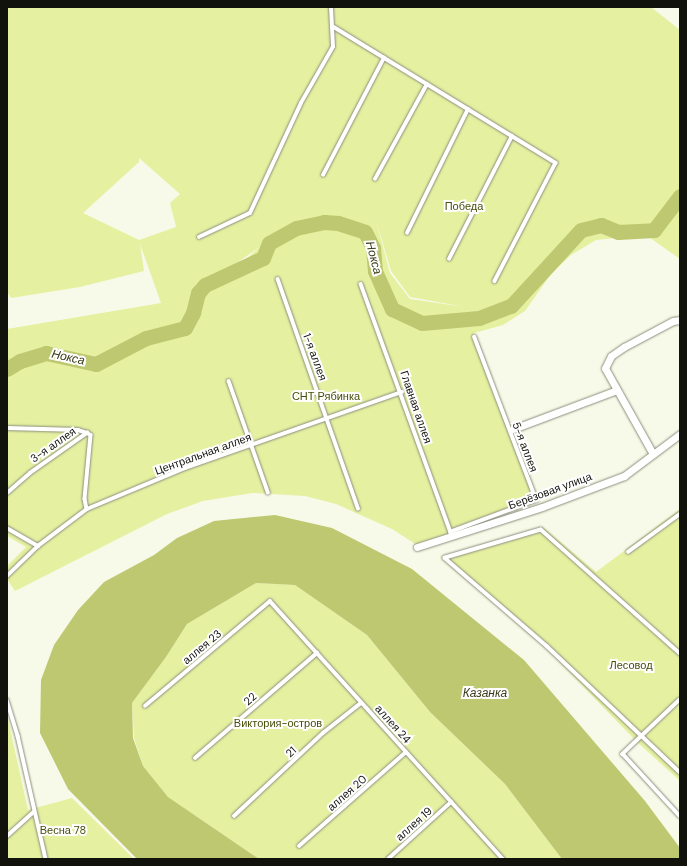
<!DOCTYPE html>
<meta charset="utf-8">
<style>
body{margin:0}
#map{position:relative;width:687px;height:866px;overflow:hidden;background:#f8fae9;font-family:"DM Sans",sans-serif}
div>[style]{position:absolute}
.green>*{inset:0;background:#e5f0a0}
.water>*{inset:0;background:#bec870}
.river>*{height:15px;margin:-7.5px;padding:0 7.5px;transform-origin:7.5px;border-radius:7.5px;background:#bec870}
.roads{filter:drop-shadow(0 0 1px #8c8e7e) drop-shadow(0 0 1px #8c8e7e)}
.lane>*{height:3.5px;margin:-1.75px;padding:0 1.75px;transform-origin:1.75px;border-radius:1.75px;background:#fff}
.street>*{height:7px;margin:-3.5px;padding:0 3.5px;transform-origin:3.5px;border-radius:3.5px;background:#fff}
span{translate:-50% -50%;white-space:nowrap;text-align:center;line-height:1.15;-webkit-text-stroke:4px #fff;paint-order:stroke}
.park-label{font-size:11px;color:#484e0a}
.street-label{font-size:11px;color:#11120c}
.water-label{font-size:12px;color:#393c17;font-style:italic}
.frame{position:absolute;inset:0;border:8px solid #11120c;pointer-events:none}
</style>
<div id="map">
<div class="green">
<div style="clip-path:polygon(evenodd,7px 7px,651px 7px,680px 30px,680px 259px,646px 235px,596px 240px,571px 255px,551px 274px,525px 311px,503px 325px,474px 333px,538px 501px,417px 545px,392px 529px,336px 504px,305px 496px,252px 493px,203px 501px,167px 514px,15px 591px,7px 579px,7px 566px,26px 547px,7px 536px,7px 329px,161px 303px,140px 244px,144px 271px,80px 287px,11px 298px,7px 292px,7px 7px,139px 158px,180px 194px,170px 203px,176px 227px,139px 240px,83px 213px,139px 162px,139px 158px,7px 7px,375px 217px,391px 271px,410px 297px,465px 307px,410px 299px,390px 273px,375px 217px,7px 7px,261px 246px,238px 266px,198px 285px,234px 265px,261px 246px)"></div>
<div style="clip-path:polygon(680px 509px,680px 781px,635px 740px,543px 645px,440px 557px,543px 527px,596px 572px)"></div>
<div style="clip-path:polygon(256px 583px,295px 585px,367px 635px,430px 712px,505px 784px,562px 859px,259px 859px,168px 797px,143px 766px,134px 738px,132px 703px,166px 657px,187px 624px)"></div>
<div style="clip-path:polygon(7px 715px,28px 810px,72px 798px,134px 859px,7px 859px)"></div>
</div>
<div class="water">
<div style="clip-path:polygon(275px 515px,332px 528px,412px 569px,524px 660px,645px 801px,680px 848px,680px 859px,562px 859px,505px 784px,430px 712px,367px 635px,295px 585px,256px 583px,187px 624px,166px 657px,132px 703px,133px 738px,143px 766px,168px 797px,259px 859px,137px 859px,68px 789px,40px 733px,41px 680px,54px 645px,78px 610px,104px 582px,154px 555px,177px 538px,214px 521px)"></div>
</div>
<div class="river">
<div style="left:7px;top:369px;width:15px;rotate:-32deg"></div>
<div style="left:20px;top:361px;width:27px;rotate:-17deg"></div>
<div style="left:46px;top:353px;width:51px;rotate:12.4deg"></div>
<div style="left:96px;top:364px;width:56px;rotate:-27.5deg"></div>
<div style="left:146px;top:338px;width:40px;rotate:-14.4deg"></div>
<div style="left:185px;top:328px;width:17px;rotate:-62deg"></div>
<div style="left:193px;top:313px;width:21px;rotate:-76deg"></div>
<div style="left:198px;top:293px;width:11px;rotate:-49deg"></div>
<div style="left:205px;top:285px;width:64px;rotate:-25deg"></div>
<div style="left:263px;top:258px;width:16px;rotate:-68deg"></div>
<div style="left:269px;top:243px;width:31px;rotate:-29deg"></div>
<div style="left:296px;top:228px;width:29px;rotate:-12deg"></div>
<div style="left:324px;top:222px;width:14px;rotate:4deg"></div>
<div style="left:338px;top:223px;width:28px;rotate:18deg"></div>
<div style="left:365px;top:232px;width:18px;rotate:63deg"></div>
<div style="left:373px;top:248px;width:23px;rotate:85deg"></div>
<div style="left:375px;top:271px;width:42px;rotate:65.9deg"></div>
<div style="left:392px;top:309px;width:33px;rotate:25deg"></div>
<div style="left:422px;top:323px;width:57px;rotate:-5deg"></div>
<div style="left:479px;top:318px;width:34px;rotate:-21deg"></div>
<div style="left:511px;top:306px;width:103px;rotate:-47.4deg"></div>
<div style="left:581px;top:230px;width:21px;rotate:-14deg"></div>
<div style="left:601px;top:225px;width:18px;rotate:22deg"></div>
<div style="left:618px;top:232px;width:36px;rotate:-3deg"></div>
<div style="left:654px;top:230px;width:43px;rotate:-52.6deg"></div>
</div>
<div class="roads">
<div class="lane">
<div style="left:334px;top:27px;width:260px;rotate:31.5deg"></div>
<div style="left:556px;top:163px;width:133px;rotate:117.3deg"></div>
<div style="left:323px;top:175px;width:132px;rotate:-62.5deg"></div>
<div style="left:375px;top:179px;width:108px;rotate:-61.3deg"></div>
<div style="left:407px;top:233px;width:138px;rotate:-63.8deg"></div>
<div style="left:199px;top:237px;width:56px;rotate:-25.2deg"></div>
<div style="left:250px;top:213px;width:121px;rotate:-65.1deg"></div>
<div style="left:301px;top:103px;width:64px;rotate:-60.3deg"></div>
<div style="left:333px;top:47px;width:40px;rotate:-92.9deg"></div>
<div style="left:449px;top:259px;width:138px;rotate:-62.9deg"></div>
<div style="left:278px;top:279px;width:243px;rotate:70.7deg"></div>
<div style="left:361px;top:284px;width:268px;rotate:70.1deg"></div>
<div style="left:229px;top:381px;width:118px;rotate:70.6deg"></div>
<div style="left:7px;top:428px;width:71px;rotate:1.6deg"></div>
<div style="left:78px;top:430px;width:9px;rotate:18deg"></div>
<div style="left:7px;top:493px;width:30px;rotate:-41deg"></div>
<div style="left:30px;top:473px;width:70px;rotate:-35.1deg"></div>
<div style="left:87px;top:433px;width:4px;rotate:27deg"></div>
<div style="left:91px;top:435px;width:64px;rotate:95.4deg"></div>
<div style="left:85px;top:499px;width:10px;rotate:79deg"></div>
<div style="left:7px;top:528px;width:36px;rotate:30deg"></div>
<div style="left:450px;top:532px;width:92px;rotate:-20.4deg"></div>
<div style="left:536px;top:500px;width:174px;rotate:-110.8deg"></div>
<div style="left:628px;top:552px;width:64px;rotate:-36.2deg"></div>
<div style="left:7px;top:576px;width:43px;rotate:-44.1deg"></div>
<div style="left:38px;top:546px;width:61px;rotate:-37.1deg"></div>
<div style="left:87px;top:509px;width:106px;rotate:-22.7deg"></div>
<div style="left:185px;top:468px;width:230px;rotate:-19.3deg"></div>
<div style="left:680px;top:654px;width:186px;rotate:-138.3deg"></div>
<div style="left:541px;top:530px;width:100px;rotate:163.7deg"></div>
<div style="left:445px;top:558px;width:135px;rotate:40.8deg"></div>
<div style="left:547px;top:646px;width:183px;rotate:43.5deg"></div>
<div style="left:7px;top:700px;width:38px;rotate:73deg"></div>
<div style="left:18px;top:736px;width:126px;rotate:77.2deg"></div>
<div style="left:680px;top:700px;width:79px;rotate:136.5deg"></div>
<div style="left:623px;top:754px;width:84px;rotate:47.4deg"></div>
<div style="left:145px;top:706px;width:163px;rotate:-40deg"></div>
<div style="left:270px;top:601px;width:348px;rotate:47.9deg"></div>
<div style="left:195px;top:758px;width:161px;rotate:-40.7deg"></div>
<div style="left:234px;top:816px;width:122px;rotate:-43deg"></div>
<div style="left:323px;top:733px;width:48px;rotate:-38.3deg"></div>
<div style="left:7px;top:836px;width:36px;rotate:-42deg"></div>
<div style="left:299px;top:846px;width:142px;rotate:-41.3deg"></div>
<div style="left:388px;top:859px;width:85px;rotate:-42.1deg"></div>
</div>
<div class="street">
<div style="left:513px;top:429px;width:111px;rotate:-20.6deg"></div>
<div style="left:653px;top:454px;width:98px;rotate:-119.2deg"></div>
<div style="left:605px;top:368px;width:13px;rotate:-63deg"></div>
<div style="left:611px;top:356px;width:16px;rotate:-35deg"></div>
<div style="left:624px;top:347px;width:55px;rotate:-28deg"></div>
<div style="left:673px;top:321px;width:7px;rotate:-8deg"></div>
<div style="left:417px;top:547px;width:131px;rotate:-17.7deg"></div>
<div style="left:542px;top:507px;width:88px;rotate:-20.7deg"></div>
<div style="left:624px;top:476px;width:70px;rotate:-36.9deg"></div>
</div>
</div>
<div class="park-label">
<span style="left:464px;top:206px">Победа</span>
<span style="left:326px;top:396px">СНТ Рябинка</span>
<span style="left:631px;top:665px">Лесовод</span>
<span style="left:278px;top:723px">Виктория-остров</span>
<span style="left:63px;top:830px">Весна 78</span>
</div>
<div class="street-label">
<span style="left:315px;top:357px;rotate:70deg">1-я аллея</span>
<span style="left:416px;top:407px;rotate:71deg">Главная аллея</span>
<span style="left:53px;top:445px;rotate:-35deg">3-я аллея</span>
<span style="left:525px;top:447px;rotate:69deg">5-я аллея</span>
<span style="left:203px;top:454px;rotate:-20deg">Центральная аллея</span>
<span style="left:550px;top:491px;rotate:-20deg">Берёзовая улица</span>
<span style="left:202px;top:647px;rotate:-40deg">аллея 23</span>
<span style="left:250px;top:699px;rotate:-41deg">22</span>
<span style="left:393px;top:724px;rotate:48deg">аллея 24</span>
<span style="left:291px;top:752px;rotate:-43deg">21</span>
<span style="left:347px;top:793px;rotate:-41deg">аллея 20</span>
<span style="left:414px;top:824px;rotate:-42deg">аллея 19</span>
</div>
<div class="water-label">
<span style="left:373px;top:258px;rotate:75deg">Нокса</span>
<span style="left:68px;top:358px;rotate:12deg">Нокса</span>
<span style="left:485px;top:694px">Казанка</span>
</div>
<div class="frame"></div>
</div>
